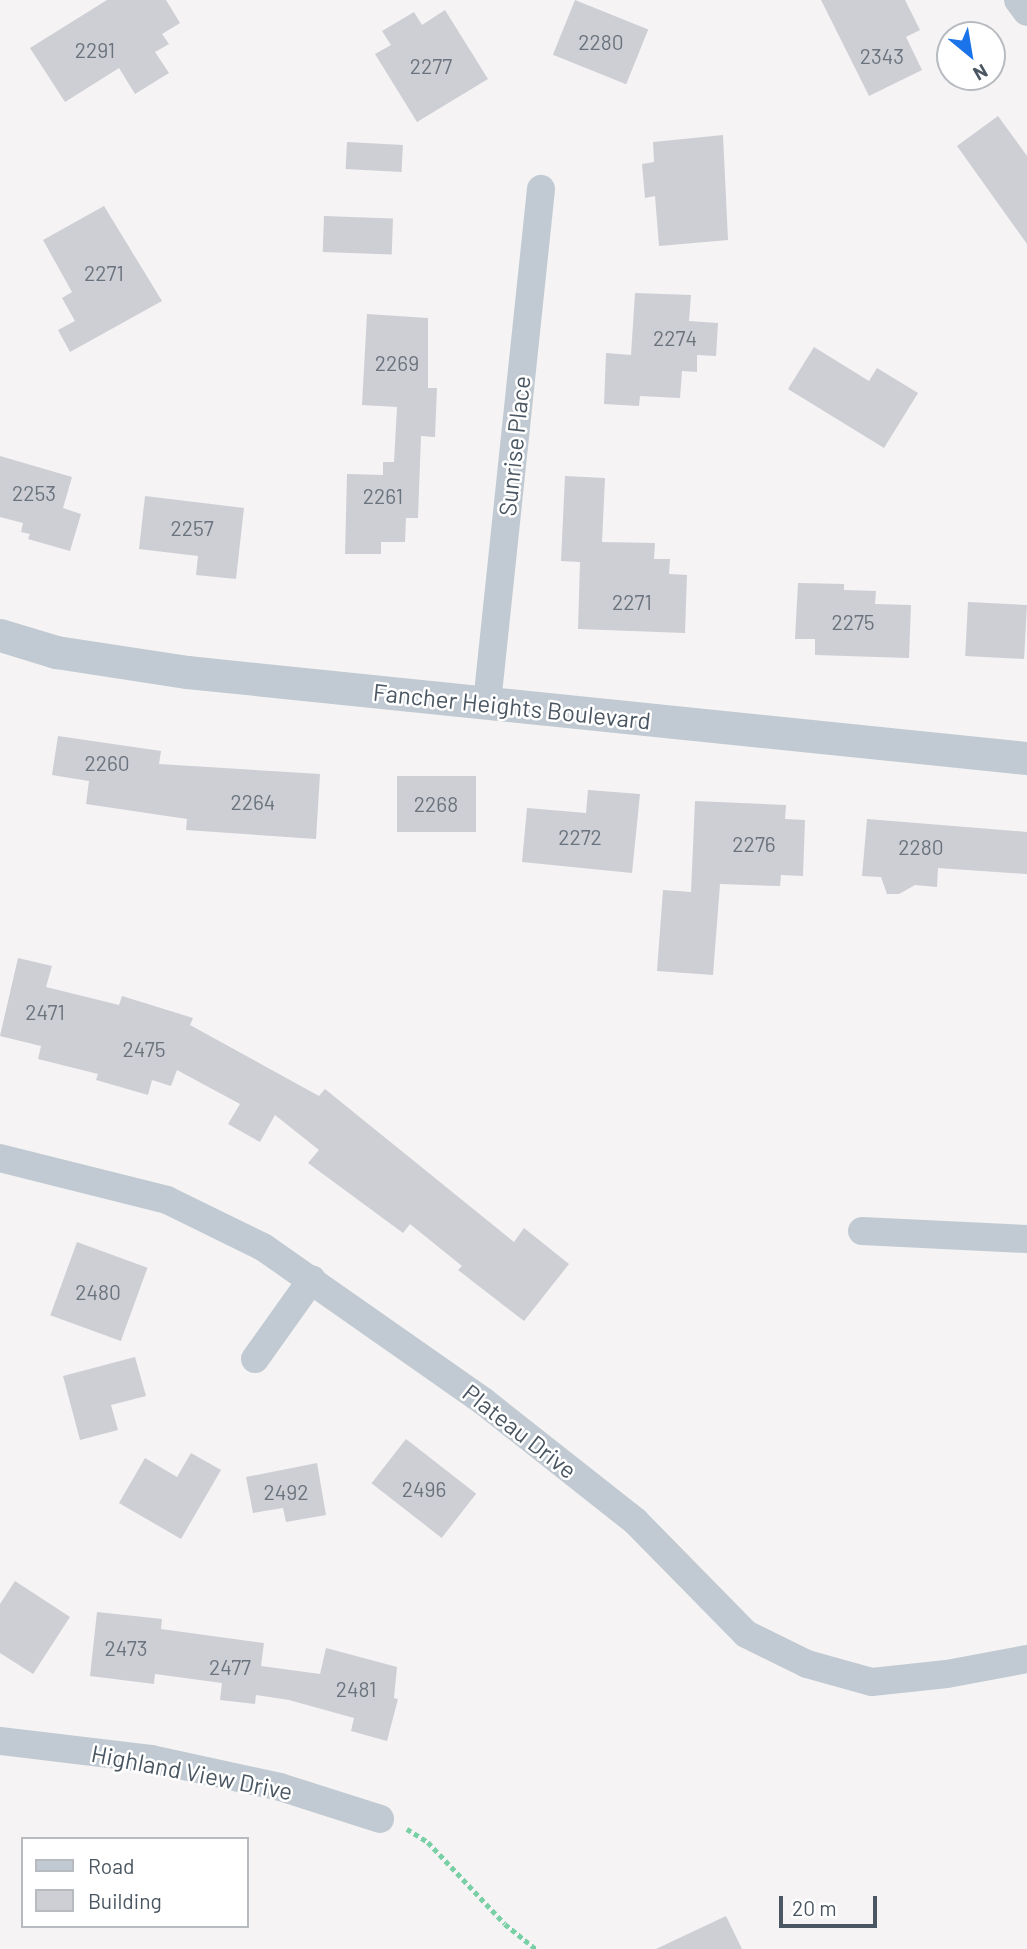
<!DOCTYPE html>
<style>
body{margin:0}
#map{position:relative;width:1027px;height:1949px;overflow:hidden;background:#f5f3f3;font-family:Barlow,sans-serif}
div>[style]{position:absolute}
.building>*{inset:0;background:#cdcfd5;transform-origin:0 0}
.path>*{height:4.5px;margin-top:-2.25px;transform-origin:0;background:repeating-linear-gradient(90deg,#7ad0a6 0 5px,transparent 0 8.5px)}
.minor>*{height:28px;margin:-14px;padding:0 14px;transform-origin:14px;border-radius:14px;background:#c1cad2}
.tertiary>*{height:33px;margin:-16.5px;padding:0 16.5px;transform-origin:16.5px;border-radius:16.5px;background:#c1cad2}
span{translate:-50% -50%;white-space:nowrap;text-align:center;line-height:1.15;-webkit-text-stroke:5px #fff;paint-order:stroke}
.number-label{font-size:21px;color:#6b747e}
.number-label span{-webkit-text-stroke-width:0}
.street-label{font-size:24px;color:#4a5661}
.legend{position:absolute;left:21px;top:1837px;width:228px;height:91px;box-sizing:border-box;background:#fff;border:2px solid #b7bbc0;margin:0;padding:9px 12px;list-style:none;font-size:21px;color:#4a5661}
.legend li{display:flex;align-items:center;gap:14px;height:35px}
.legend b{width:35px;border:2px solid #b7bbc0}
.north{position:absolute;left:936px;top:21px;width:70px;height:70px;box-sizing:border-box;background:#fff;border:2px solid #b7bbc0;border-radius:50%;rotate:150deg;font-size:19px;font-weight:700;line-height:28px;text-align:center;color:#4a5661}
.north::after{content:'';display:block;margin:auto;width:24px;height:32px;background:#1a73e8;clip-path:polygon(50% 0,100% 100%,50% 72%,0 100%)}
.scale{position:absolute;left:779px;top:1896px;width:98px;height:32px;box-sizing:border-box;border:4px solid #4a5661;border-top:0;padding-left:9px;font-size:21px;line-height:24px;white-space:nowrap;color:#4a5661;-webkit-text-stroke:5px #fff;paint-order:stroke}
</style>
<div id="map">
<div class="building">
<div style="clip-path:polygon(107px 0,166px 0,180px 23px,162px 34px,169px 44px,155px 52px,169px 73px,135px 94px,119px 68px,65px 102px,30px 48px)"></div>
<div style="left:575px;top:0;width:79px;height:59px;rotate:22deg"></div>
<div style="clip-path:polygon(821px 0,905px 0,920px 30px,906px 37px,922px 70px,869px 96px)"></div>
<div style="clip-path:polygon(445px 10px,488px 79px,417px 122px,375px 54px,391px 45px,382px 31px,414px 12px,422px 25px)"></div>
<div style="clip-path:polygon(998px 116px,1027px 156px,1027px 244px,957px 146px)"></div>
<div style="clip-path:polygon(723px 135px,728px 240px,659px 246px,655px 196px,645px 198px,642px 164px,654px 162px,653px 142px)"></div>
<div style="left:347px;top:142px;width:56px;height:27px;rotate:3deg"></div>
<div style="clip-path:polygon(104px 206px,162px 301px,70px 352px,58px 330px,75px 321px,62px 298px,72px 292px,43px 240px)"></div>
<div style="left:324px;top:216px;width:69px;height:36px;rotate:2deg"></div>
<div style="clip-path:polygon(635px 293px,691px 295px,689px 321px,718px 323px,716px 356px,697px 355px,697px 372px,682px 371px,680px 398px,640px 396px,639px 406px,604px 404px,606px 353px,631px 355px)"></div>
<div style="clip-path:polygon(367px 314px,428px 318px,428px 388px,437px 388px,435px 437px,421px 436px,418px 518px,406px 518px,405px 542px,381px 542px,381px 554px,345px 554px,347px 474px,383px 475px,383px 462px,394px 462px,397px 407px,362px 405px)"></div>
<div style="clip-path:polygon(814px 347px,869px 381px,877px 368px,918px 393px,884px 448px,788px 389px)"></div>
<div style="clip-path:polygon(0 456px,72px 477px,63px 508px,81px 514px,70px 551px,28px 539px,30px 534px,21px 532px,23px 523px,0 517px)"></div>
<div style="clip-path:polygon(565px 476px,605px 478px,602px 542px,655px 543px,654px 559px,670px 559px,669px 574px,687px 575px,685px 633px,578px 629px,580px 562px,561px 561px)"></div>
<div style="clip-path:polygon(145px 496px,244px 508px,236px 579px,196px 575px,198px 556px,139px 549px)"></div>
<div style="clip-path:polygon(798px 583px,844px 584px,844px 590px,876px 591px,875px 604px,911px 605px,909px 658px,815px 655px,815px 639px,795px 639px)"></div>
<div style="left:968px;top:602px;width:59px;height:54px;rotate:3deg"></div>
<div style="clip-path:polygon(58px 736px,161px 751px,159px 764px,320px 774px,316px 839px,186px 830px,187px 819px,86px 804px,89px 781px,52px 775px)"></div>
<div style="left:397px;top:776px;width:79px;height:56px"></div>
<div style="clip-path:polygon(588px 790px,640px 794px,632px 873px,522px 862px,527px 808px,586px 813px)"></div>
<div style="clip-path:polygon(695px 801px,786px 805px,785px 819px,805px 820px,803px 876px,781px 875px,780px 886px,720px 884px,713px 975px,657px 971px,663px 890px,691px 892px)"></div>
<div style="clip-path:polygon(867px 819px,1027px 832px,1027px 874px,938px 868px,937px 887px,915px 885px,899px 894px,887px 894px,881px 877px,862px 876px)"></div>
<div style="clip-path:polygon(18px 958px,52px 966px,46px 987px,119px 1005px,122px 996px,193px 1018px,190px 1025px,319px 1096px,325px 1089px,514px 1242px,524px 1228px,569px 1264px,524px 1321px,458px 1270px,462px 1266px,410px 1224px,403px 1233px,308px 1163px,319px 1150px,275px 1115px,260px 1142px,228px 1124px,240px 1104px,177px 1070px,171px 1086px,152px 1080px,148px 1095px,96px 1080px,98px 1074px,38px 1059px,41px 1046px,0 1036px)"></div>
<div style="left:77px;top:1242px;width:75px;height:78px;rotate:20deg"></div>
<div style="clip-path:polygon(135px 1357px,146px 1396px,111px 1405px,118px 1430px,80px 1440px,63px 1376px)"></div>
<div style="left:406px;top:1439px;width:89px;height:56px;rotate:38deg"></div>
<div style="clip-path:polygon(191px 1453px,221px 1470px,181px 1539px,119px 1503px,145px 1458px,177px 1477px)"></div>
<div style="clip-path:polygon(317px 1463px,326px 1515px,286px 1522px,283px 1508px,253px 1513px,246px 1477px)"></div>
<div style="clip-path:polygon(15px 1581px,70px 1617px,33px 1674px,0 1653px,0 1604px)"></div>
<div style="clip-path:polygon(97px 1612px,162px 1619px,161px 1629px,264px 1643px,261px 1666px,320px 1674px,326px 1648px,397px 1667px,394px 1698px,398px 1699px,387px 1741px,351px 1731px,354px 1718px,289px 1700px,256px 1695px,255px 1704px,220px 1700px,222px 1683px,155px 1674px,154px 1684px,90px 1676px)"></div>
<div style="clip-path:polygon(726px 1916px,742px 1949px,656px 1949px)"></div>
</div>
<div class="path">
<div style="left:407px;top:1829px;width:25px;rotate:32deg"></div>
<div style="left:428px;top:1842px;width:112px;rotate:46.8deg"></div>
<div style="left:505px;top:1924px;width:40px;rotate:39deg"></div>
</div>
<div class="minor">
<div style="left:1018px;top:0;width:15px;rotate:53deg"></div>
<div style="left:487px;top:703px;width:517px;rotate:-84deg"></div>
<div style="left:0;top:1158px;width:172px;rotate:14.1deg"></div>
<div style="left:167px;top:1200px;width:107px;rotate:26.1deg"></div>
<div style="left:263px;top:1247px;width:269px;rotate:35deg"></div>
<div style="left:483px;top:1401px;width:195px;rotate:38.3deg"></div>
<div style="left:636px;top:1522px;width:157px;rotate:45.5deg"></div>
<div style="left:746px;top:1634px;width:68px;rotate:26.2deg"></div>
<div style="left:807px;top:1664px;width:67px;rotate:15.5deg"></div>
<div style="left:872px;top:1682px;width:75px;rotate:-6.1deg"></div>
<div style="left:947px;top:1674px;width:81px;rotate:-10.6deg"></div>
<div style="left:862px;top:1231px;width:165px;rotate:2.8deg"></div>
<div style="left:255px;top:1359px;width:98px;rotate:-54.5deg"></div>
<div style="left:0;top:1741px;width:152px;rotate:6.8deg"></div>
<div style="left:151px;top:1759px;width:132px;rotate:12.2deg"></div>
<div style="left:280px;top:1787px;width:105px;rotate:17.7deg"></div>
</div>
<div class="tertiary">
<div style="left:0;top:635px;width:59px;rotate:16.9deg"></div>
<div style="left:56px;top:652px;width:133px;rotate:8.7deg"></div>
<div style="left:187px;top:672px;width:844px;rotate:5.85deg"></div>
</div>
<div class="number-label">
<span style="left:601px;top:42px">2280</span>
<span style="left:95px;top:50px">2291</span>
<span style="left:882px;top:56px">2343</span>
<span style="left:431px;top:66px">2277</span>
<span style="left:104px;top:273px">2271</span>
<span style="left:675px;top:338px">2274</span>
<span style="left:397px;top:363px">2269</span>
<span style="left:34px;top:493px">2253</span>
<span style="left:383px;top:496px">2261</span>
<span style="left:192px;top:528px">2257</span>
<span style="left:632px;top:602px">2271</span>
<span style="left:853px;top:622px">2275</span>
<span style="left:107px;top:763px">2260</span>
<span style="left:253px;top:802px">2264</span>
<span style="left:436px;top:804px">2268</span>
<span style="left:580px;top:837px">2272</span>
<span style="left:754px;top:844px">2276</span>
<span style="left:921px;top:847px">2280</span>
<span style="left:45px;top:1012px">2471</span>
<span style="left:144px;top:1049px">2475</span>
<span style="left:98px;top:1292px">2480</span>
<span style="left:424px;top:1489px">2496</span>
<span style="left:286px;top:1492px">2492</span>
<span style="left:126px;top:1648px">2473</span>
<span style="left:230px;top:1667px">2477</span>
<span style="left:356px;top:1689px">2481</span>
</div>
<div class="street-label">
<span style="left:514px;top:446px;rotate:-84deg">Sunrise Place</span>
<span style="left:512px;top:706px;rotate:6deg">Fancher Heights Boulevard</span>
<span style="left:520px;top:1431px;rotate:38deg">Plateau Drive</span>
<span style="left:192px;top:1772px;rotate:11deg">Highland View Drive</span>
</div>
<ul class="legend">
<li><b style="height:9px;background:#c1cad2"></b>Road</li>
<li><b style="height:19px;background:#cdcfd5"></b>Building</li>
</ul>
<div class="north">N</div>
<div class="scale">20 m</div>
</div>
